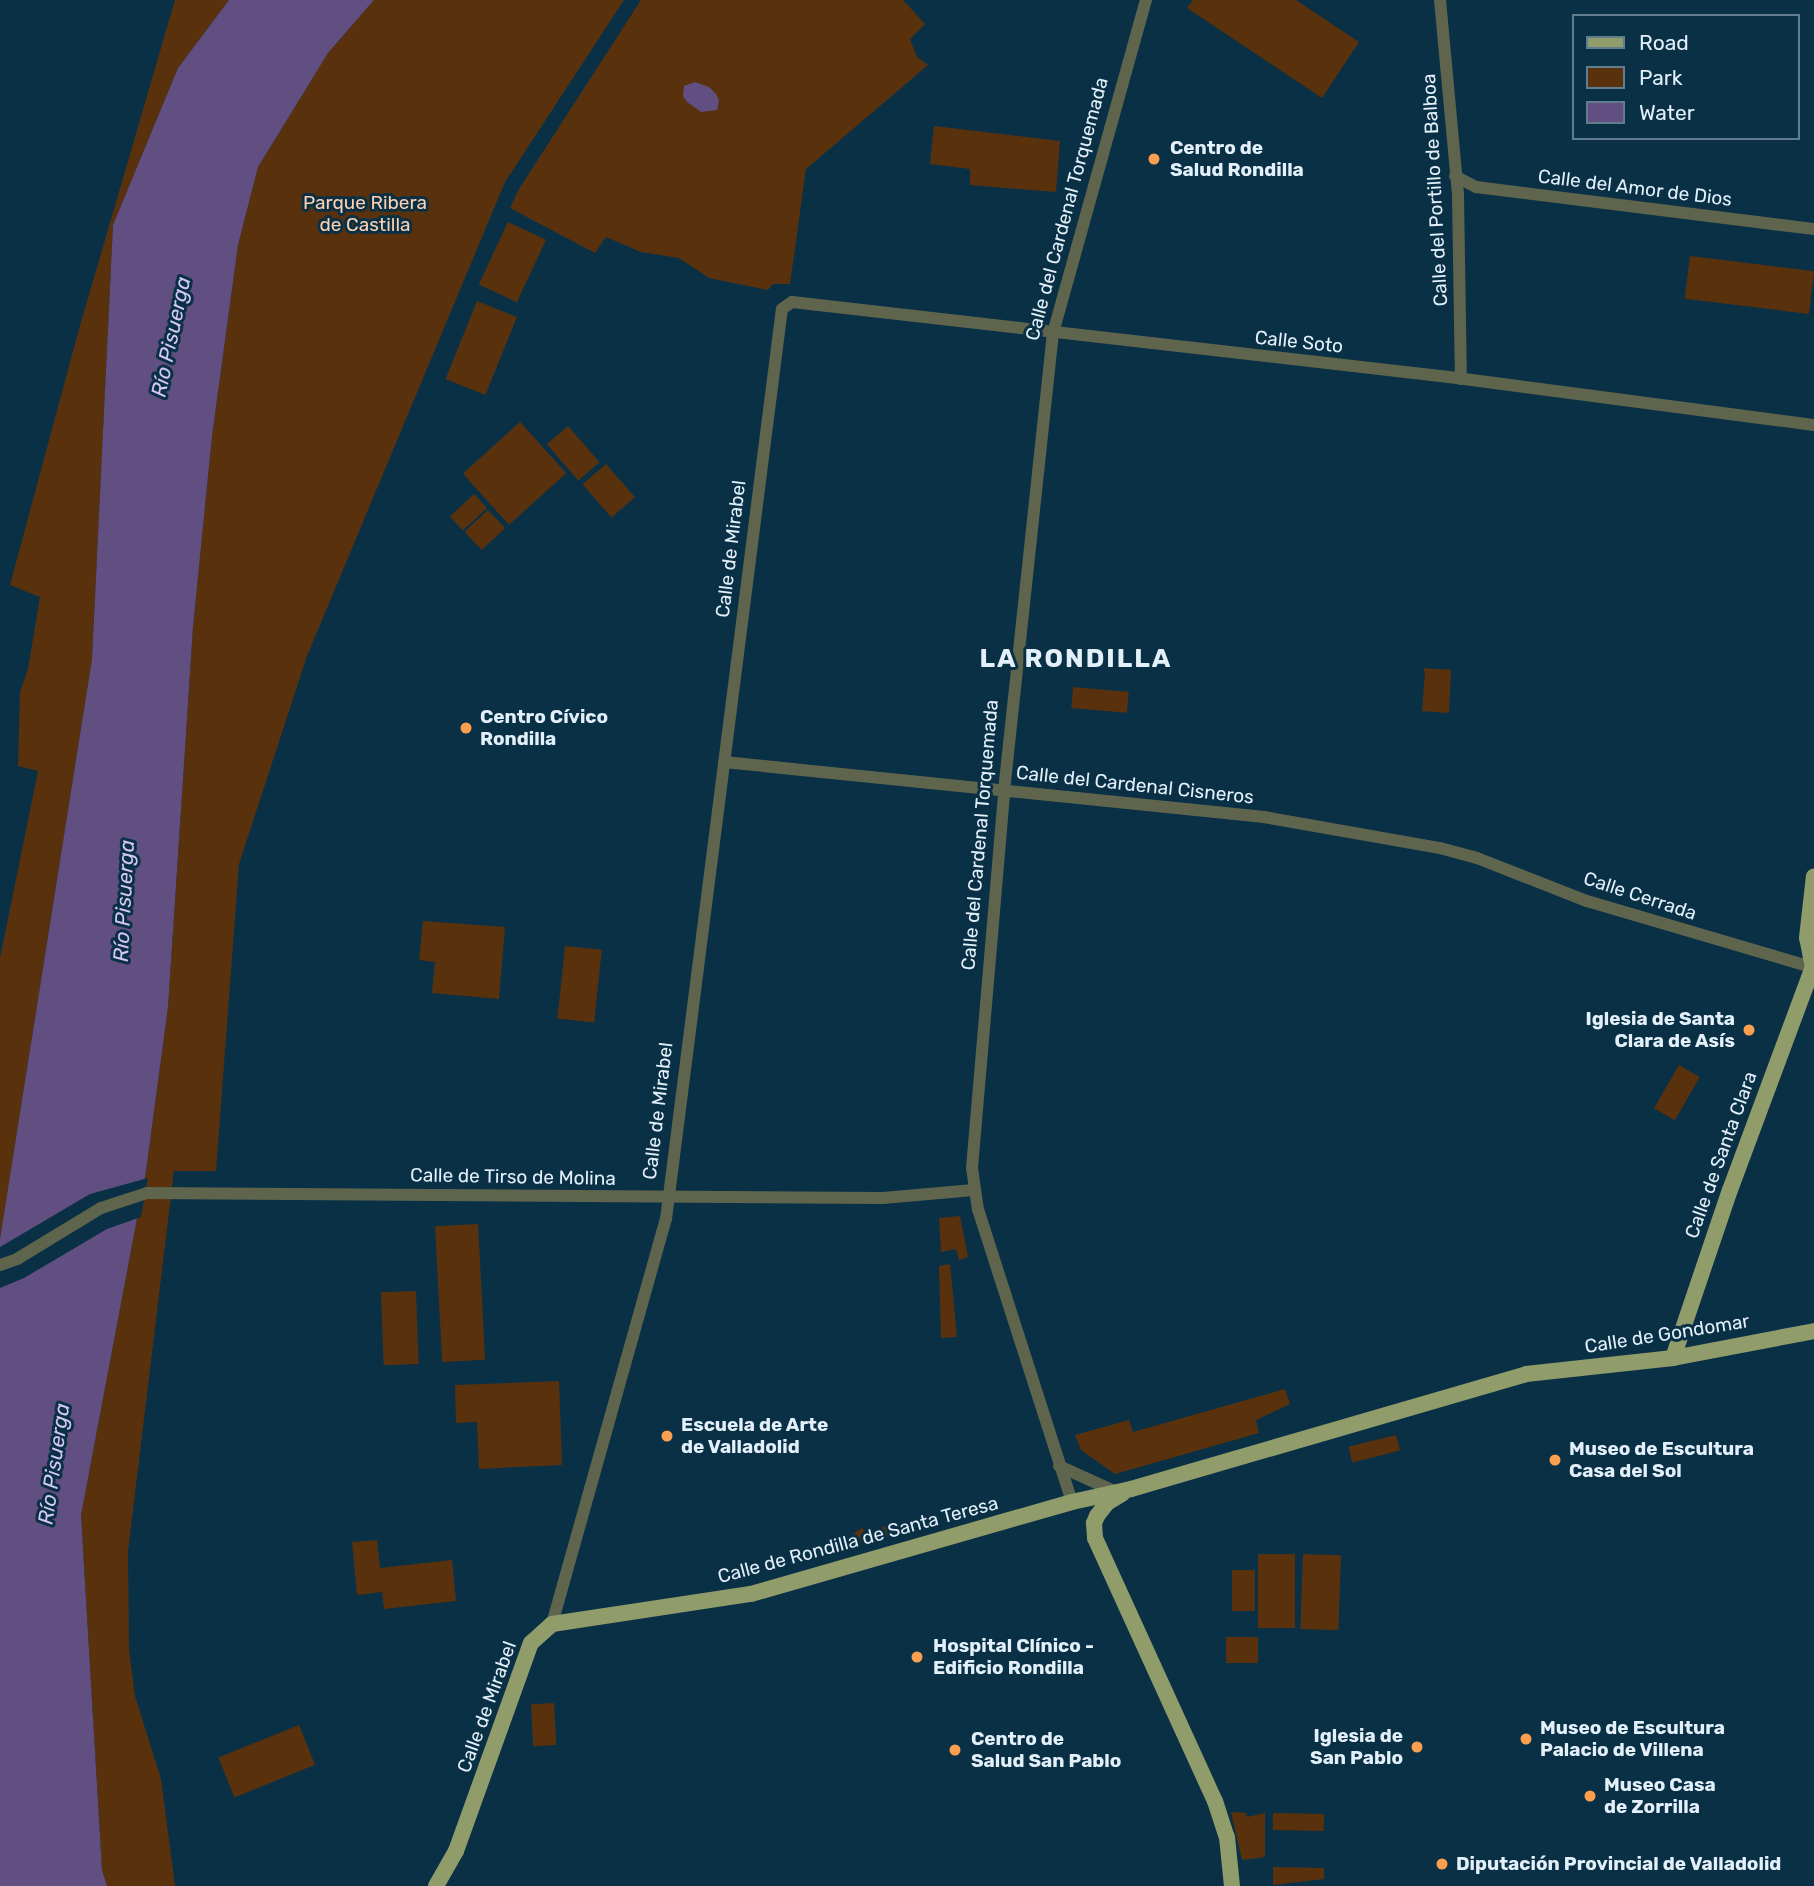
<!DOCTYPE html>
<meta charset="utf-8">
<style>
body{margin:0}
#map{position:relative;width:1814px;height:1886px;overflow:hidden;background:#0a3046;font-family:Rubik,sans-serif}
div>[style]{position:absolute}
.green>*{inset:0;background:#59320d;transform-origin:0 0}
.water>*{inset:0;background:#614f82}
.pier>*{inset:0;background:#0a3046}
.minor>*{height:12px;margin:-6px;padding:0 6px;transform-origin:6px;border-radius:6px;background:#5f654d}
.major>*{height:16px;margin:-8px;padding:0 8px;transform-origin:8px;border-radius:8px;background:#919c6b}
.dots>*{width:19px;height:19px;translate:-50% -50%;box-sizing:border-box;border:4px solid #0a3046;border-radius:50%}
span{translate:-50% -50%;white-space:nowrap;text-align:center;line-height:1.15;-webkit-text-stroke:6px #0a3046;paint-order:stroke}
.poi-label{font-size:19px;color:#e3f0fa;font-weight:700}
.left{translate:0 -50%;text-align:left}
.right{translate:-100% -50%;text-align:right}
.street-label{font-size:19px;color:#e3f0fa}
.park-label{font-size:19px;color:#fdd1af}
.water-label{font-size:21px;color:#d5c6f6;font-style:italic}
.district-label{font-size:26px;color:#e3f0fa;font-weight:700;letter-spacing:2px}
.legend{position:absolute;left:1572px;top:14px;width:228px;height:126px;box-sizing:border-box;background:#0a3046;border:2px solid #617d8e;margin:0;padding:9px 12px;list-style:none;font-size:21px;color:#e3f0fa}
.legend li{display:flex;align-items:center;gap:14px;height:35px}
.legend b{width:35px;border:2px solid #617d8e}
</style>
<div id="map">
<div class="green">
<div style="clip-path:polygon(175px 0,229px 0,178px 68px,113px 225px,92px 659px,0 1239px,0 958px,38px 771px,18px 766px,20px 692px,28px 669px,40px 597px,10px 585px,79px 329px)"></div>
<div style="clip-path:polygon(374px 0,624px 0,505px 182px,307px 656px,239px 864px,216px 1171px,174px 1171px,128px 1551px,129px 1650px,135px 1696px,161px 1779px,175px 1886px,107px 1886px,102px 1870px,81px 1515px,146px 1171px,168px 1007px,193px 627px,212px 436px,238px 245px,258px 167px,328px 53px)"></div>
<div style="clip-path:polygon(641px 0,903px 0,925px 24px,910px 39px,917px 57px,928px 65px,806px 169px,790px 284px,773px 284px,768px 290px,709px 278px,679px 258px,641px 252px,606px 237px,595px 253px,510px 208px,519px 189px)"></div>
<div style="clip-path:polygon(1193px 0,1296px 0,1359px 42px,1322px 98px,1187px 8px)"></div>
<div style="clip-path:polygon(934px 126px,1060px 141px,1056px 192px,970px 185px,970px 169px,930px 164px)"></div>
<div style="left:508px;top:222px;width:42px;height:69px;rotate:25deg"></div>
<div style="left:1690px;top:256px;width:125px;height:43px;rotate:7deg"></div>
<div style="left:477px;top:301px;width:43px;height:84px;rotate:22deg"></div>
<div style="left:520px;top:422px;width:69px;height:77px;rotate:48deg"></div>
<div style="left:568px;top:426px;width:48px;height:28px;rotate:49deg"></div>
<div style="left:606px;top:464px;width:44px;height:31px;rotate:49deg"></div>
<div style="left:474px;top:494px;width:19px;height:33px;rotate:47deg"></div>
<div style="left:488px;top:510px;width:25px;height:32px;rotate:47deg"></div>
<div style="clip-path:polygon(1423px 668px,1451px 670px,1449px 713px,1422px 711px,1425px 672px)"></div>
<div style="left:1073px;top:687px;width:56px;height:21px;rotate:5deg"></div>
<div style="clip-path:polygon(423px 921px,505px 927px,499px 999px,432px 993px,435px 962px,419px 960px)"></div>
<div style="left:565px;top:946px;width:37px;height:73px;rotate:6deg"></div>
<div style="left:1679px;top:1065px;width:24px;height:50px;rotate:30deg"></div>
<div style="clip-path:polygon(960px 1216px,968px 1257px,959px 1260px,956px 1249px,941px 1252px,939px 1218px)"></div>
<div style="left:478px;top:1224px;width:136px;height:43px;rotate:87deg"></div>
<div style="clip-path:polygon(950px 1264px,957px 1337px,941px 1338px,939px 1266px)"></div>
<div style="left:416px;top:1291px;width:73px;height:35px;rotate:88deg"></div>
<div style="clip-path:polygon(559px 1381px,562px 1465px,479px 1469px,477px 1422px,456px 1423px,455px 1385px)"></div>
<div style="clip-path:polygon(1285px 1389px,1290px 1404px,1256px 1420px,1259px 1433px,1115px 1474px,1081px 1450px,1075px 1435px,1129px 1420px,1133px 1432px)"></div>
<div style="left:1396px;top:1435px;width:16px;height:49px;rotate:76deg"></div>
<div style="clip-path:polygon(900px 1522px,903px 1532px,824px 1553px,862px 1528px,866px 1532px)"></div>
<div style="clip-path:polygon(377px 1540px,380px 1568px,452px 1560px,456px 1601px,384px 1609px,382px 1592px,357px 1595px,352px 1542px)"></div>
<div style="left:1258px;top:1554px;width:37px;height:74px"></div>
<div style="left:1303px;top:1554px;width:38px;height:75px;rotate:2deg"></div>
<div style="left:1232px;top:1570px;width:23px;height:41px"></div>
<div style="left:1226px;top:1637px;width:32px;height:26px"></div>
<div style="left:554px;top:1703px;width:42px;height:23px;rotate:87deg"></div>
<div style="left:299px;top:1725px;width:43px;height:87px;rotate:68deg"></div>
<div style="clip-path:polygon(1231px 1812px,1246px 1813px,1247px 1817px,1265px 1813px,1265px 1857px,1242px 1860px)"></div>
<div style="left:1273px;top:1813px;width:51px;height:17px;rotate:1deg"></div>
<div style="clip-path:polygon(1273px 1867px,1324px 1868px,1324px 1879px,1273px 1885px)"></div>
</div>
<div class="water">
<div style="clip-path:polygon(229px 0,374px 0,328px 53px,258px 167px,238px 245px,212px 436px,193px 627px,168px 1007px,146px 1171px,81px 1515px,102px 1870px,107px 1886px,0 1886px,0 1239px,92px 659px,113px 225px,178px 68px)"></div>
<div style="clip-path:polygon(695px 82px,709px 87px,716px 94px,719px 100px,717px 110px,701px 112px,687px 102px,683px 96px,684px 86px)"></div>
</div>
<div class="pier">
<div style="clip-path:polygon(148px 1178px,141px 1217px,107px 1229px,24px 1278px,0 1288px,0 1247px,90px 1194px)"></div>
</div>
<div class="minor">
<div style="left:1440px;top:0;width:195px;rotate:84.7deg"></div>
<div style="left:1458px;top:194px;width:185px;rotate:89.1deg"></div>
<div style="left:1455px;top:176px;width:24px;rotate:28deg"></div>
<div style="left:1476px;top:187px;width:341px;rotate:7.1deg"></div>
<div style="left:724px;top:762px;width:543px;rotate:5.82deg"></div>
<div style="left:1264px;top:817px;width:179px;rotate:10deg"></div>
<div style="left:1440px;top:848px;width:38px;rotate:15deg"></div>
<div style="left:1477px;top:858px;width:118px;rotate:21.4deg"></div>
<div style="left:1587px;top:901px;width:237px;rotate:16.4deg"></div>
<div style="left:0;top:1265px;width:18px;rotate:-19deg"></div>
<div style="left:17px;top:1259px;width:98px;rotate:-31.3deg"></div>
<div style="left:101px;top:1208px;width:48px;rotate:-18.1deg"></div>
<div style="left:147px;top:1193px;width:736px;rotate:0.39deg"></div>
<div style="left:883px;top:1198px;width:91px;rotate:-5deg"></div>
<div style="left:1059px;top:1466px;width:60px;rotate:24.4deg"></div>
<div style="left:1072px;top:1502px;width:307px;rotate:-107.8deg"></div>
<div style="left:978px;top:1210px;width:42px;rotate:-98.1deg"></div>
<div style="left:972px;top:1168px;width:378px;rotate:-85.1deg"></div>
<div style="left:1004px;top:791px;width:461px;rotate:-83.9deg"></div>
<div style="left:1053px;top:333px;width:346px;rotate:-74.4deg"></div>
<div style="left:552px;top:1624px;width:421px;rotate:-74.3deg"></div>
<div style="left:666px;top:1219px;width:917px;rotate:-82.74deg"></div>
<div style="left:782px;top:309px;width:12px;rotate:-35deg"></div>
<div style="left:792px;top:302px;width:9px;rotate:6deg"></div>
<div style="left:801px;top:303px;width:652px;rotate:6.51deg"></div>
<div style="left:1449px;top:377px;width:368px;rotate:7.5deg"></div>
</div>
<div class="major">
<div style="left:1813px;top:968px;width:31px;rotate:-101deg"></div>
<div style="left:1807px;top:938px;width:62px;rotate:-83.6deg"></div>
<div style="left:1673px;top:1358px;width:177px;rotate:-71.3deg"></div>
<div style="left:1730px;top:1190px;width:241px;rotate:-69.6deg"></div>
<div style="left:1122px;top:1494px;width:17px;rotate:149deg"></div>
<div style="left:1107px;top:1503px;width:16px;rotate:128deg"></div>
<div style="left:1097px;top:1516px;width:8px;rotate:113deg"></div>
<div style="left:1094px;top:1523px;width:15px;rotate:86deg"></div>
<div style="left:1095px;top:1538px;width:289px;rotate:65.5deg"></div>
<div style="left:1215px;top:1801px;width:38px;rotate:72deg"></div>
<div style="left:1227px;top:1837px;width:49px;rotate:84.2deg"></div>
<div style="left:436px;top:1886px;width:40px;rotate:-60.3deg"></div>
<div style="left:456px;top:1851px;width:221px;rotate:-70.2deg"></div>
<div style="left:531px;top:1643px;width:28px;rotate:-42deg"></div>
<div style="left:552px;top:1624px;width:201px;rotate:-8.6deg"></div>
<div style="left:751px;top:1594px;width:334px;rotate:-16deg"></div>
<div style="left:1072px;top:1502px;width:60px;rotate:-12.4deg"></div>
<div style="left:1131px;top:1489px;width:411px;rotate:-16.2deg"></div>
<div style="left:1526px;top:1374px;width:148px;rotate:-6.2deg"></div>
<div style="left:1673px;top:1358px;width:144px;rotate:-10.8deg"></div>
</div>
<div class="dots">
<div style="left:1154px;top:159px;background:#fa9f4f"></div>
<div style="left:466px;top:728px;background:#fa9f4f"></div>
<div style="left:1749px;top:1030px;background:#fa9f4f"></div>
<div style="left:667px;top:1436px;background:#fa9f4f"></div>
<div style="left:1555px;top:1460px;background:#fa9f4f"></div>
<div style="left:917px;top:1657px;background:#fa9f4f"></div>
<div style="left:1526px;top:1739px;background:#fa9f4f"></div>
<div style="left:1417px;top:1747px;background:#fa9f4f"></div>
<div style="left:955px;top:1750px;background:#fa9f4f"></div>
<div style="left:1590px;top:1796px;background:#fa9f4f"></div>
<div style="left:1442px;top:1864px;background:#fa9f4f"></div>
</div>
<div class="poi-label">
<span class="left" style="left:1170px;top:159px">Centro de<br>Salud Rondilla</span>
<span class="left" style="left:480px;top:728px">Centro Cívico<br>Rondilla</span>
<span class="right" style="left:1735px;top:1030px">Iglesia de Santa<br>Clara de Asís</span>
<span class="left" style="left:681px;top:1436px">Escuela de Arte<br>de Valladolid</span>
<span class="left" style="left:1569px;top:1460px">Museo de Escultura<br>Casa del Sol</span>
<span class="left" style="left:933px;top:1657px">Hospital Clínico -<br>Edificio Rondilla</span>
<span class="left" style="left:1540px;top:1739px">Museo de Escultura<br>Palacio de Villena</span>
<span class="right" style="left:1403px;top:1747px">Iglesia de<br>San Pablo</span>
<span class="left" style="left:971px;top:1750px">Centro de<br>Salud San Pablo</span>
<span class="left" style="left:1604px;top:1796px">Museo Casa<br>de Zorrilla</span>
<span class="left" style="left:1456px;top:1864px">Diputación Provincial de Valladolid</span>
</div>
<div class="street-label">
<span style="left:1635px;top:188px;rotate:7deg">Calle del Amor de Dios</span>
<span style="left:1435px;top:190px;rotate:-93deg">Calle del Portillo de Balboa</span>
<span style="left:1067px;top:209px;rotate:-75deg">Calle del Cardenal Torquemada</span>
<span style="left:1299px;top:342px;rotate:6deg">Calle Soto</span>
<span style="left:731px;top:549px;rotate:-83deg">Calle de Mirabel</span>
<span style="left:1135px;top:785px;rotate:6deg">Calle del Cardenal Cisneros</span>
<span style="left:980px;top:835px;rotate:-85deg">Calle del Cardenal Torquemada</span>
<span style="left:1640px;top:896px;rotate:18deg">Calle Cerrada</span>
<span style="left:658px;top:1111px;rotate:-83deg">Calle de Mirabel</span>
<span style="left:1721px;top:1155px;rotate:-70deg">Calle de Santa Clara</span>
<span style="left:513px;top:1177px;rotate:1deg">Calle de Tirso de Molina</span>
<span style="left:1667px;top:1334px;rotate:-9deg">Calle de Gondomar</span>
<span style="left:858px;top:1540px;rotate:-15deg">Calle de Rondilla de Santa Teresa</span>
<span style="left:487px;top:1707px;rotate:-70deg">Calle de Mirabel</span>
</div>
<div class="park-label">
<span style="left:365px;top:214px">Parque Ribera<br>de Castilla</span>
</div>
<div class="water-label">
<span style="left:171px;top:337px;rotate:-78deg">Río Pisuerga</span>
<span style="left:124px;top:901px;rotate:-87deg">Río Pisuerga</span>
<span style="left:54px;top:1464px;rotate:-82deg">Río Pisuerga</span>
</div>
<div class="district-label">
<span style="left:1076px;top:659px">LA RONDILLA</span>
</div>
<ul class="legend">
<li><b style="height:9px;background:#919c6b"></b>Road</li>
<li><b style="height:19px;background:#59320d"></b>Park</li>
<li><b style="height:19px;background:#614f82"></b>Water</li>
</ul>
</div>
